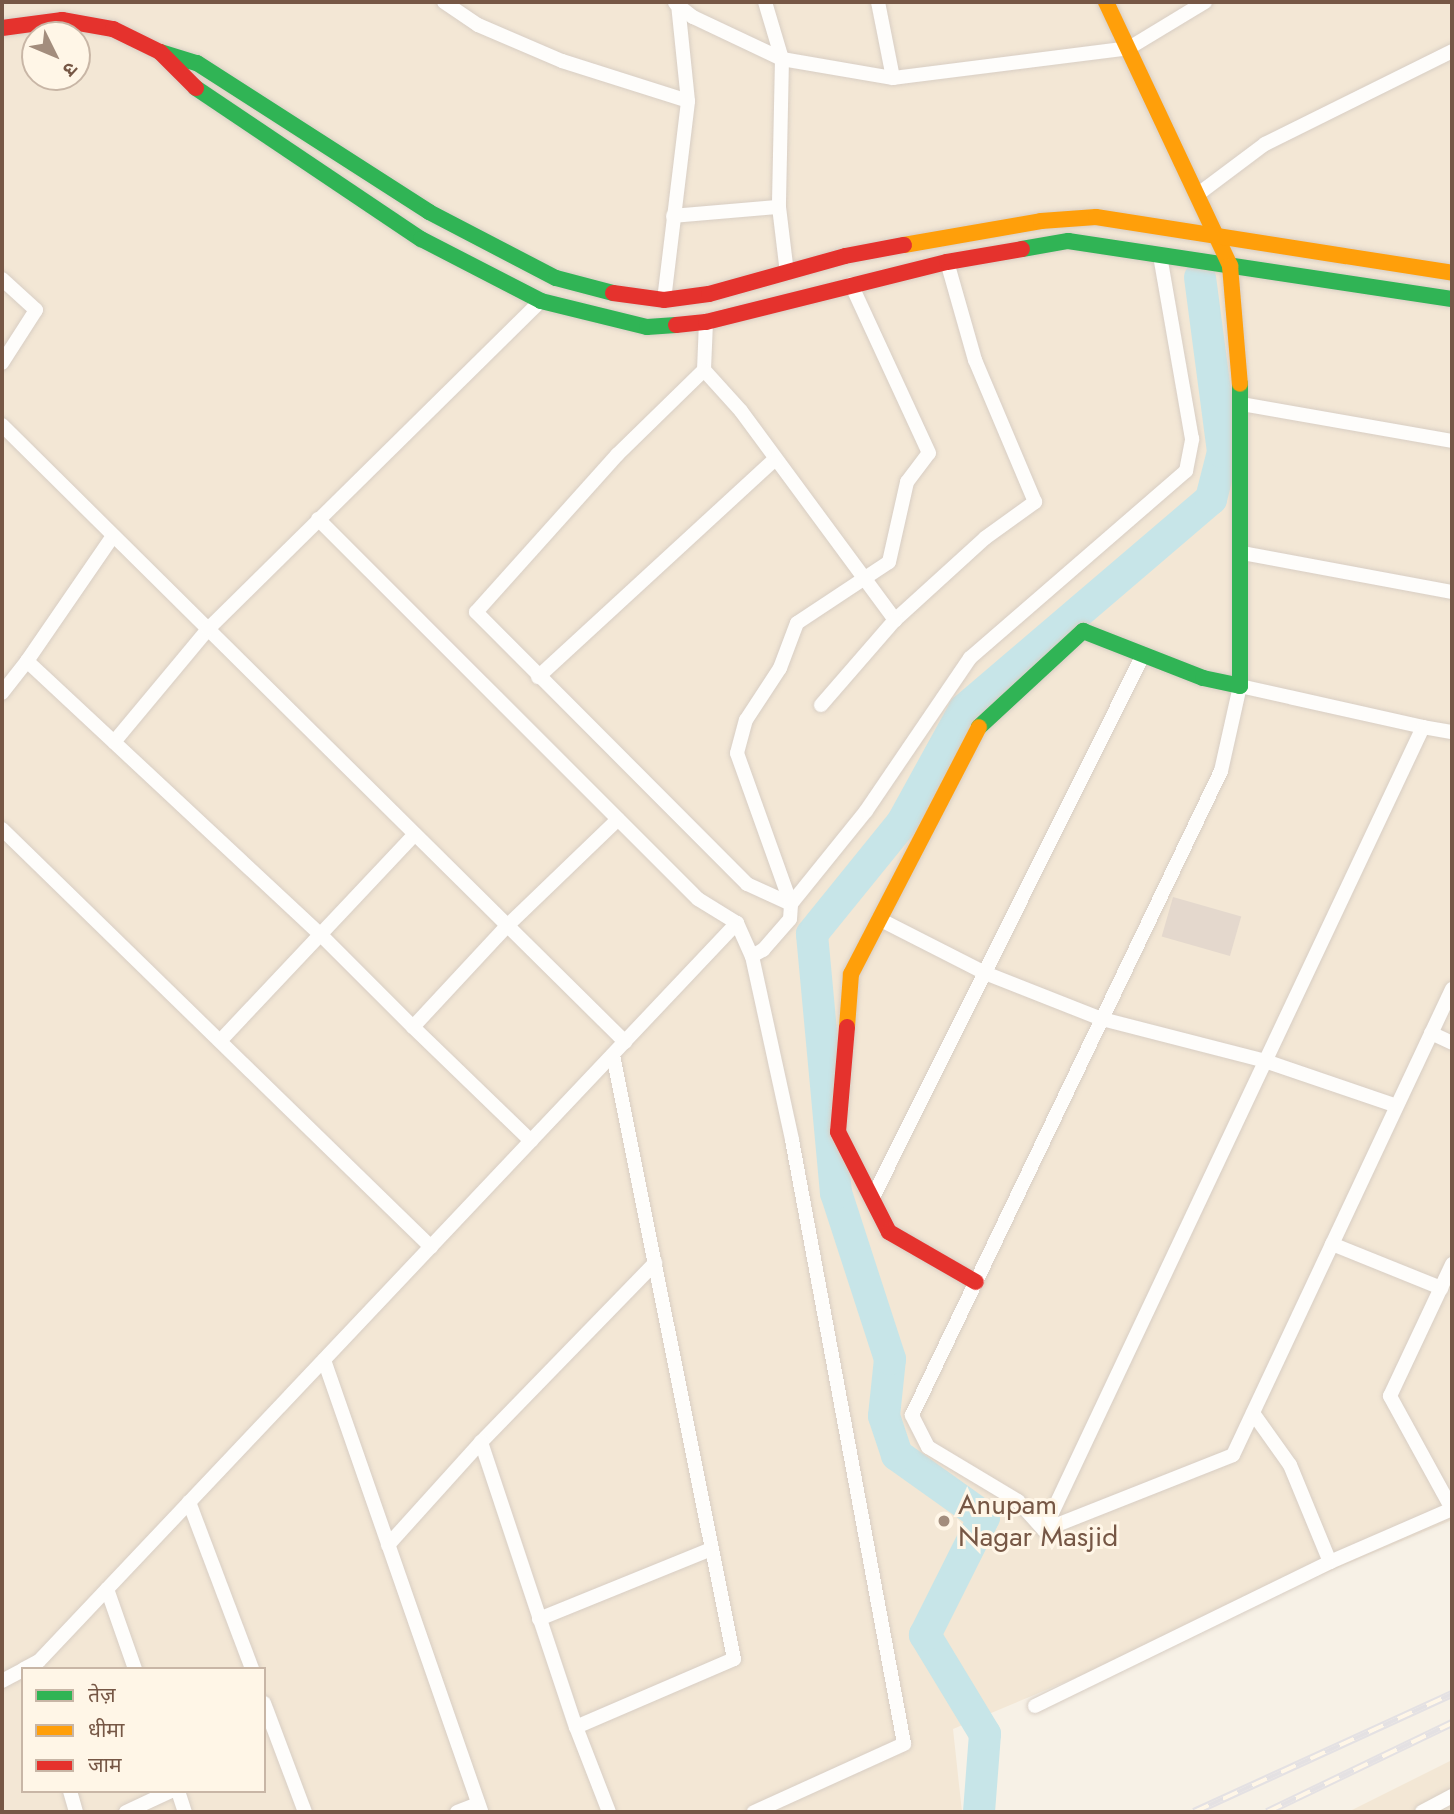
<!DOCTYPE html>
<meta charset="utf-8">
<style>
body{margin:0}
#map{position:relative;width:1454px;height:1814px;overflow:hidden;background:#f7f1e6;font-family:Jost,"Noto Sans Devanagari",sans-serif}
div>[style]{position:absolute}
.residential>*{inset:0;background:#f3e7d5}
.river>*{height:32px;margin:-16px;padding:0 16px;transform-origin:16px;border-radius:16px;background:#c7e5e8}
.building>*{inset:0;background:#e4d8cd;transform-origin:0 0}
.roads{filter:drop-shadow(0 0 2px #d8cec4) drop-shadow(0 0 2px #d8cec4)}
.street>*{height:14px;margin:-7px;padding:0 7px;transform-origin:7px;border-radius:7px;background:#fefdfb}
.fast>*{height:16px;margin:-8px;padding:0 8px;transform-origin:8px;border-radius:8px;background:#30b455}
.slow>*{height:16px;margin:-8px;padding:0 8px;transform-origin:8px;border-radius:8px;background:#ff9f0a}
.jam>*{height:16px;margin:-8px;padding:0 8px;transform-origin:8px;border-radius:8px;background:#e5322d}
.rail>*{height:8px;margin-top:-4px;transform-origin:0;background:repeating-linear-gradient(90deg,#fff6e7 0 16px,#e4e1e3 0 32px);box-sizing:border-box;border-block:2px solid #e4e1e3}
.dots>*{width:19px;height:19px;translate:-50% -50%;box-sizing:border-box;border:4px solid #fff6e7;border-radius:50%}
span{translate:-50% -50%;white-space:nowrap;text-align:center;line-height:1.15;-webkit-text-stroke:6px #fff6e7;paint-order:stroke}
.poi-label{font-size:28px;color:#765745}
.left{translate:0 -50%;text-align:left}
.frame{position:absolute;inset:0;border:4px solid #765745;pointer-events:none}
.legend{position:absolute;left:21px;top:1667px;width:245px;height:126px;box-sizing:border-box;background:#fff6e7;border:2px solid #c8b6a6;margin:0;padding:9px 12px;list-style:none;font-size:21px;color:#765745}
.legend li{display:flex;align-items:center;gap:14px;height:35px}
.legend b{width:35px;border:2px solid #c8b6a6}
.north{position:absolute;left:21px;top:21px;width:70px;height:70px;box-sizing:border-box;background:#fff6e7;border:2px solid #c8b6a6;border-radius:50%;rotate:133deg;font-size:19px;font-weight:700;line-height:28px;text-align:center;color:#765745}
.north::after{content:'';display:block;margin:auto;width:24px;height:32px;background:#a38d7d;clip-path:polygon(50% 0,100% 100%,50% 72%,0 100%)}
</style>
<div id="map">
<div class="residential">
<div style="clip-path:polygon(evenodd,2px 2px,1452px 2px,1452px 1520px,953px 1729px,962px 1812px,2px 1812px,2px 2px,35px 35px,77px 35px,77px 77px,35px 77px,35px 35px,2px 2px,23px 1669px,264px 1669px,264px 1791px,23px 1791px,23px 1669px)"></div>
<div style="clip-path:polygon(1452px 1760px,1452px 1812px,1348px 1812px)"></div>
</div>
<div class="river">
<div style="left:979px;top:1812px;width:78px;rotate:-85.6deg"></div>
<div style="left:985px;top:1734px;width:116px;rotate:-121.2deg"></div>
<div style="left:925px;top:1635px;width:132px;rotate:-63.4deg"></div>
<div style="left:984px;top:1517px;width:107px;rotate:-144.5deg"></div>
<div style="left:897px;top:1455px;width:41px;rotate:-108.4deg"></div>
<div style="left:884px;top:1416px;width:57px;rotate:-84deg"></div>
<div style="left:890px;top:1359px;width:175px;rotate:-108deg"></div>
<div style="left:836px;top:1193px;width:260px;rotate:-95.3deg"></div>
<div style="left:812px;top:934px;width:143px;rotate:-51deg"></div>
<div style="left:902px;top:823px;width:129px;rotate:-61.2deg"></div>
<div style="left:964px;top:710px;width:325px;rotate:-40.5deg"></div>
<div style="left:1211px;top:499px;width:49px;rotate:-75.7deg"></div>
<div style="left:1223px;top:452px;width:176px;rotate:-97.5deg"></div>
</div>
<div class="building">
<div style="left:1173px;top:897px;width:71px;height:41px;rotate:16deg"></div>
</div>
<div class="roads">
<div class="street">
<div style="left:444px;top:2px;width:41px;rotate:34.1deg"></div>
<div style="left:478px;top:25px;width:91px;rotate:23.2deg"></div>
<div style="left:562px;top:61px;width:132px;rotate:17.6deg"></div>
<div style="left:765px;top:2px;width:59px;rotate:73.4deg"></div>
<div style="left:782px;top:59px;width:148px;rotate:91.2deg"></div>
<div style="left:779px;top:207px;width:66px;rotate:83.1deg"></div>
<div style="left:878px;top:2px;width:77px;rotate:78.8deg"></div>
<div style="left:893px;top:78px;width:238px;rotate:-7.2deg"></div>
<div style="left:1129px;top:48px;width:89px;rotate:-31.2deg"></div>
<div style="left:675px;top:3px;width:23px;rotate:38deg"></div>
<div style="left:693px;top:17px;width:98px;rotate:25.3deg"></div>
<div style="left:782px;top:59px;width:113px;rotate:9.7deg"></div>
<div style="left:1197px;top:195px;width:85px;rotate:-36.9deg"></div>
<div style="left:1265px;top:144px;width:209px;rotate:-26.4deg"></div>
<div style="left:673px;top:216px;width:106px;rotate:-4.9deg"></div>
<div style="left:2px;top:279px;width:46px;rotate:42.4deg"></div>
<div style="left:36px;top:310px;width:63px;rotate:122.7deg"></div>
<div style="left:664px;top:300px;width:200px;rotate:-83.1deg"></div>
<div style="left:688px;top:101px;width:97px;rotate:-95.9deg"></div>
<div style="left:706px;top:322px;width:48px;rotate:92.4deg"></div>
<div style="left:704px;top:370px;width:122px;rotate:135.7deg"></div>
<div style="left:617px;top:455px;width:211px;rotate:131.9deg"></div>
<div style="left:476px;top:612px;width:384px;rotate:45.1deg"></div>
<div style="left:747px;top:884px;width:48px;rotate:24.4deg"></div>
<div style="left:791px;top:904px;width:160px;rotate:-109.7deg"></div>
<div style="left:737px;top:753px;width:34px;rotate:-75deg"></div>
<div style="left:746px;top:720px;width:62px;rotate:-56.8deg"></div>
<div style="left:780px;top:668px;width:48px;rotate:-69.3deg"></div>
<div style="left:797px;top:623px;width:110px;rotate:-33.5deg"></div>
<div style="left:889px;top:562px;width:82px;rotate:-77.3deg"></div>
<div style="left:907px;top:482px;width:36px;rotate:-53deg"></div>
<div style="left:929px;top:453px;width:186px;rotate:-114.8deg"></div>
<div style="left:704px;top:370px;width:55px;rotate:47.9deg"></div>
<div style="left:741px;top:411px;width:260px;rotate:53.6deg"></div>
<div style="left:895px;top:620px;width:122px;rotate:-42.3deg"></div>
<div style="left:985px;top:538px;width:62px;rotate:-35.8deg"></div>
<div style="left:1035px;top:502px;width:154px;rotate:-112.9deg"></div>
<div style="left:975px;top:360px;width:102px;rotate:-105.9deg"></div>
<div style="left:1242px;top:404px;width:213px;rotate:10deg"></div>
<div style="left:2px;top:425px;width:877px;rotate:44.72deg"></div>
<div style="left:318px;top:519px;width:537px;rotate:45deg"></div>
<div style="left:698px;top:899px;width:46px;rotate:31.6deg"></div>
<div style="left:737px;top:923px;width:36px;rotate:66deg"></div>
<div style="left:752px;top:956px;width:188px;rotate:77.7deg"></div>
<div style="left:792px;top:1140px;width:614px;rotate:79.49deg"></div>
<div style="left:904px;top:1744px;width:165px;rotate:155.6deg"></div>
<div style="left:1242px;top:553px;width:214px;rotate:10.5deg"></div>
<div style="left:27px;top:661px;width:152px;rotate:-55.5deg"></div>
<div style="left:538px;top:677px;width:321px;rotate:-42.6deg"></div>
<div style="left:2px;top:693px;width:41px;rotate:-52deg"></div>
<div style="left:27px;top:661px;width:400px;rotate:43deg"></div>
<div style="left:320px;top:934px;width:132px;rotate:45deg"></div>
<div style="left:821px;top:705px;width:113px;rotate:-49deg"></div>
<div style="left:114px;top:742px;width:147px;rotate:-50.2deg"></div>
<div style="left:208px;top:629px;width:467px;rotate:-44.6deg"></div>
<div style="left:2px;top:829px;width:599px;rotate:44.26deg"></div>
<div style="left:879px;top:919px;width:119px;rotate:27deg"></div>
<div style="left:985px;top:973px;width:126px;rotate:21.5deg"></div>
<div style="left:1102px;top:1019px;width:168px;rotate:14.4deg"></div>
<div style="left:1265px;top:1061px;width:139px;rotate:18.8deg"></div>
<div style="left:752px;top:956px;width:13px;rotate:-29deg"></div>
<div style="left:763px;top:950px;width:41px;rotate:-48.9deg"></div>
<div style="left:790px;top:919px;width:15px;rotate:-86deg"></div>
<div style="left:791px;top:904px;width:119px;rotate:-51.1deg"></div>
<div style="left:866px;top:811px;width:185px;rotate:-55.8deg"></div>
<div style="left:970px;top:658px;width:286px;rotate:-40.9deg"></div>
<div style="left:1186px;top:471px;width:33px;rotate:-79deg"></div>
<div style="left:1192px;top:439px;width:187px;rotate:-99.9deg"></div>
<div style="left:1431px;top:1033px;width:23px;rotate:25deg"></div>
<div style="left:220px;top:1041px;width:284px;rotate:-46.7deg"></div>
<div style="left:531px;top:1141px;width:164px;rotate:-136deg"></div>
<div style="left:413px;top:1027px;width:138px;rotate:-47.1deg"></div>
<div style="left:507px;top:926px;width:154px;rotate:-43.9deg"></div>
<div style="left:872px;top:1199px;width:608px;rotate:-63.52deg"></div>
<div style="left:1332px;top:1244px;width:118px;rotate:22deg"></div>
<div style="left:324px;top:1360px;width:478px;rotate:70.8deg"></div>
<div style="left:1253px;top:1413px;width:64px;rotate:54.6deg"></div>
<div style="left:1290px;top:1465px;width:105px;rotate:67.6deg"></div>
<div style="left:481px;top:1442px;width:250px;rotate:-45.8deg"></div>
<div style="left:189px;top:1502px;width:178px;rotate:69.3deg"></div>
<div style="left:1044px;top:1530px;width:39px;rotate:-132deg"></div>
<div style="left:1018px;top:1501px;width:105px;rotate:-149deg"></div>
<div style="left:928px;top:1447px;width:36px;rotate:-117deg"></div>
<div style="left:912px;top:1415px;width:714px;rotate:-64.37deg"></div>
<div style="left:1221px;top:771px;width:87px;rotate:-77.4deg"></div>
<div style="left:1240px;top:686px;width:188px;rotate:12.6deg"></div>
<div style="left:1044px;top:1530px;width:888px;rotate:-64.73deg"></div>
<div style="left:1423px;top:727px;width:29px;rotate:10deg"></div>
<div style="left:1044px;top:1530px;width:203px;rotate:-21.6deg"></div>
<div style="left:1233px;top:1455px;width:515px;rotate:-64.83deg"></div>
<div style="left:388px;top:1545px;width:139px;rotate:-47.9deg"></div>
<div style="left:481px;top:1442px;width:300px;rotate:71.6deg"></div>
<div style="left:576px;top:1727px;width:172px;rotate:-23.3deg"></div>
<div style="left:734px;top:1659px;width:616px;rotate:-101.33deg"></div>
<div style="left:107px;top:1589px;width:85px;rotate:70.7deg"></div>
<div style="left:539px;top:1619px;width:186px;rotate:-22.1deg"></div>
<div style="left:24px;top:1669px;width:17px;rotate:-28deg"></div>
<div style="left:39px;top:1661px;width:1016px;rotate:-46.6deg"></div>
<div style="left:2px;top:1681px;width:24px;rotate:-28deg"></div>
<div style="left:264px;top:1703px;width:116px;rotate:69.4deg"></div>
<div style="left:1035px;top:1706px;width:328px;rotate:-26deg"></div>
<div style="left:1330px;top:1562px;width:133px;rotate:-23.5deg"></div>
<div style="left:1452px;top:1509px;width:129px;rotate:-118.8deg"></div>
<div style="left:1390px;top:1396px;width:146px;rotate:-64.8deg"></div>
<div style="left:576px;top:1727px;width:91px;rotate:68.8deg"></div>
<div style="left:70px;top:1791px;width:22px;rotate:74deg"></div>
<div style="left:178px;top:1791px;width:22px;rotate:72deg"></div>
<div style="left:126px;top:1812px;width:50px;rotate:-25deg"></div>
<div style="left:457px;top:1812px;width:22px;rotate:-21deg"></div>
<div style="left:1422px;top:1812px;width:34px;rotate:-28deg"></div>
</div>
<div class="fast">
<div style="left:160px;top:52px;width:39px;rotate:17deg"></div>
<div style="left:197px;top:63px;width:276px;rotate:32.7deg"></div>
<div style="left:429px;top:212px;width:143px;rotate:27.5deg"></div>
<div style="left:556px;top:278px;width:59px;rotate:14.7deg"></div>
<div style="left:196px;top:88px;width:271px;rotate:33.9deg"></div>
<div style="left:421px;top:239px;width:135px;rotate:27.3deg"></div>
<div style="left:541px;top:301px;width:109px;rotate:13.8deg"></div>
<div style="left:647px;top:327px;width:29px;rotate:-4deg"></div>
<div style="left:1022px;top:249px;width:47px;rotate:-9.9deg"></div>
<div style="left:1068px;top:241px;width:388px;rotate:8.6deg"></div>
<div style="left:979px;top:727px;width:142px;rotate:-42.7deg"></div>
<div style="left:1083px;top:631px;width:129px;rotate:21.4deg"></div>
<div style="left:1203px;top:678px;width:38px;rotate:12deg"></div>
<div style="left:1240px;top:686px;width:302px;rotate:-90deg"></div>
</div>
<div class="slow">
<div style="left:1106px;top:2px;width:292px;rotate:64.8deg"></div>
<div style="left:1230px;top:266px;width:118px;rotate:85.2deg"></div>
<div style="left:904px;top:245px;width:139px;rotate:-9.9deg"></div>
<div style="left:1041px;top:221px;width:55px;rotate:-4.2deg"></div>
<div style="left:1096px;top:217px;width:360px;rotate:8.9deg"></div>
<div style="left:847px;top:1027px;width:53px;rotate:-85.7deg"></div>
<div style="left:851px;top:974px;width:278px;rotate:-62.6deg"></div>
</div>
<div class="jam">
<div style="left:2px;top:28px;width:61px;rotate:-7.6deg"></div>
<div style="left:62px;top:20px;width:52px;rotate:10deg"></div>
<div style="left:113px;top:29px;width:52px;rotate:26.1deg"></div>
<div style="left:160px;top:52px;width:51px;rotate:45deg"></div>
<div style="left:613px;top:293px;width:51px;rotate:7.8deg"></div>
<div style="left:664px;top:300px;width:45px;rotate:-7.6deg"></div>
<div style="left:709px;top:294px;width:141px;rotate:-15.6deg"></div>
<div style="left:845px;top:256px;width:60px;rotate:-10.6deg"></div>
<div style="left:676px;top:325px;width:30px;rotate:-6deg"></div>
<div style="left:706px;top:322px;width:248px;rotate:-14deg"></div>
<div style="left:947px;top:262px;width:76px;rotate:-9.8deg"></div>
<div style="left:847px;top:1027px;width:105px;rotate:94.9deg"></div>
<div style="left:838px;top:1132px;width:112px;rotate:63deg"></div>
<div style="left:889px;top:1232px;width:100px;rotate:29.9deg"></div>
</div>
</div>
<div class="rail">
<div style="left:1194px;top:1812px;width:284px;rotate:-24.6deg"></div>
<div style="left:1267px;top:1812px;width:205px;rotate:-25.7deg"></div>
</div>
<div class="dots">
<div style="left:944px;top:1521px;background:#a38d7d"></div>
</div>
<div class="poi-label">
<span class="left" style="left:958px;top:1521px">Anupam<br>Nagar Masjid</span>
</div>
<div class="frame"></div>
<ul class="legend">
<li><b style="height:9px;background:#30b455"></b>तेज़</li>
<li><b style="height:9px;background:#ff9f0a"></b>धीमा</li>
<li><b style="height:9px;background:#e5322d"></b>जाम</li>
</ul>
<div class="north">उ</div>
</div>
